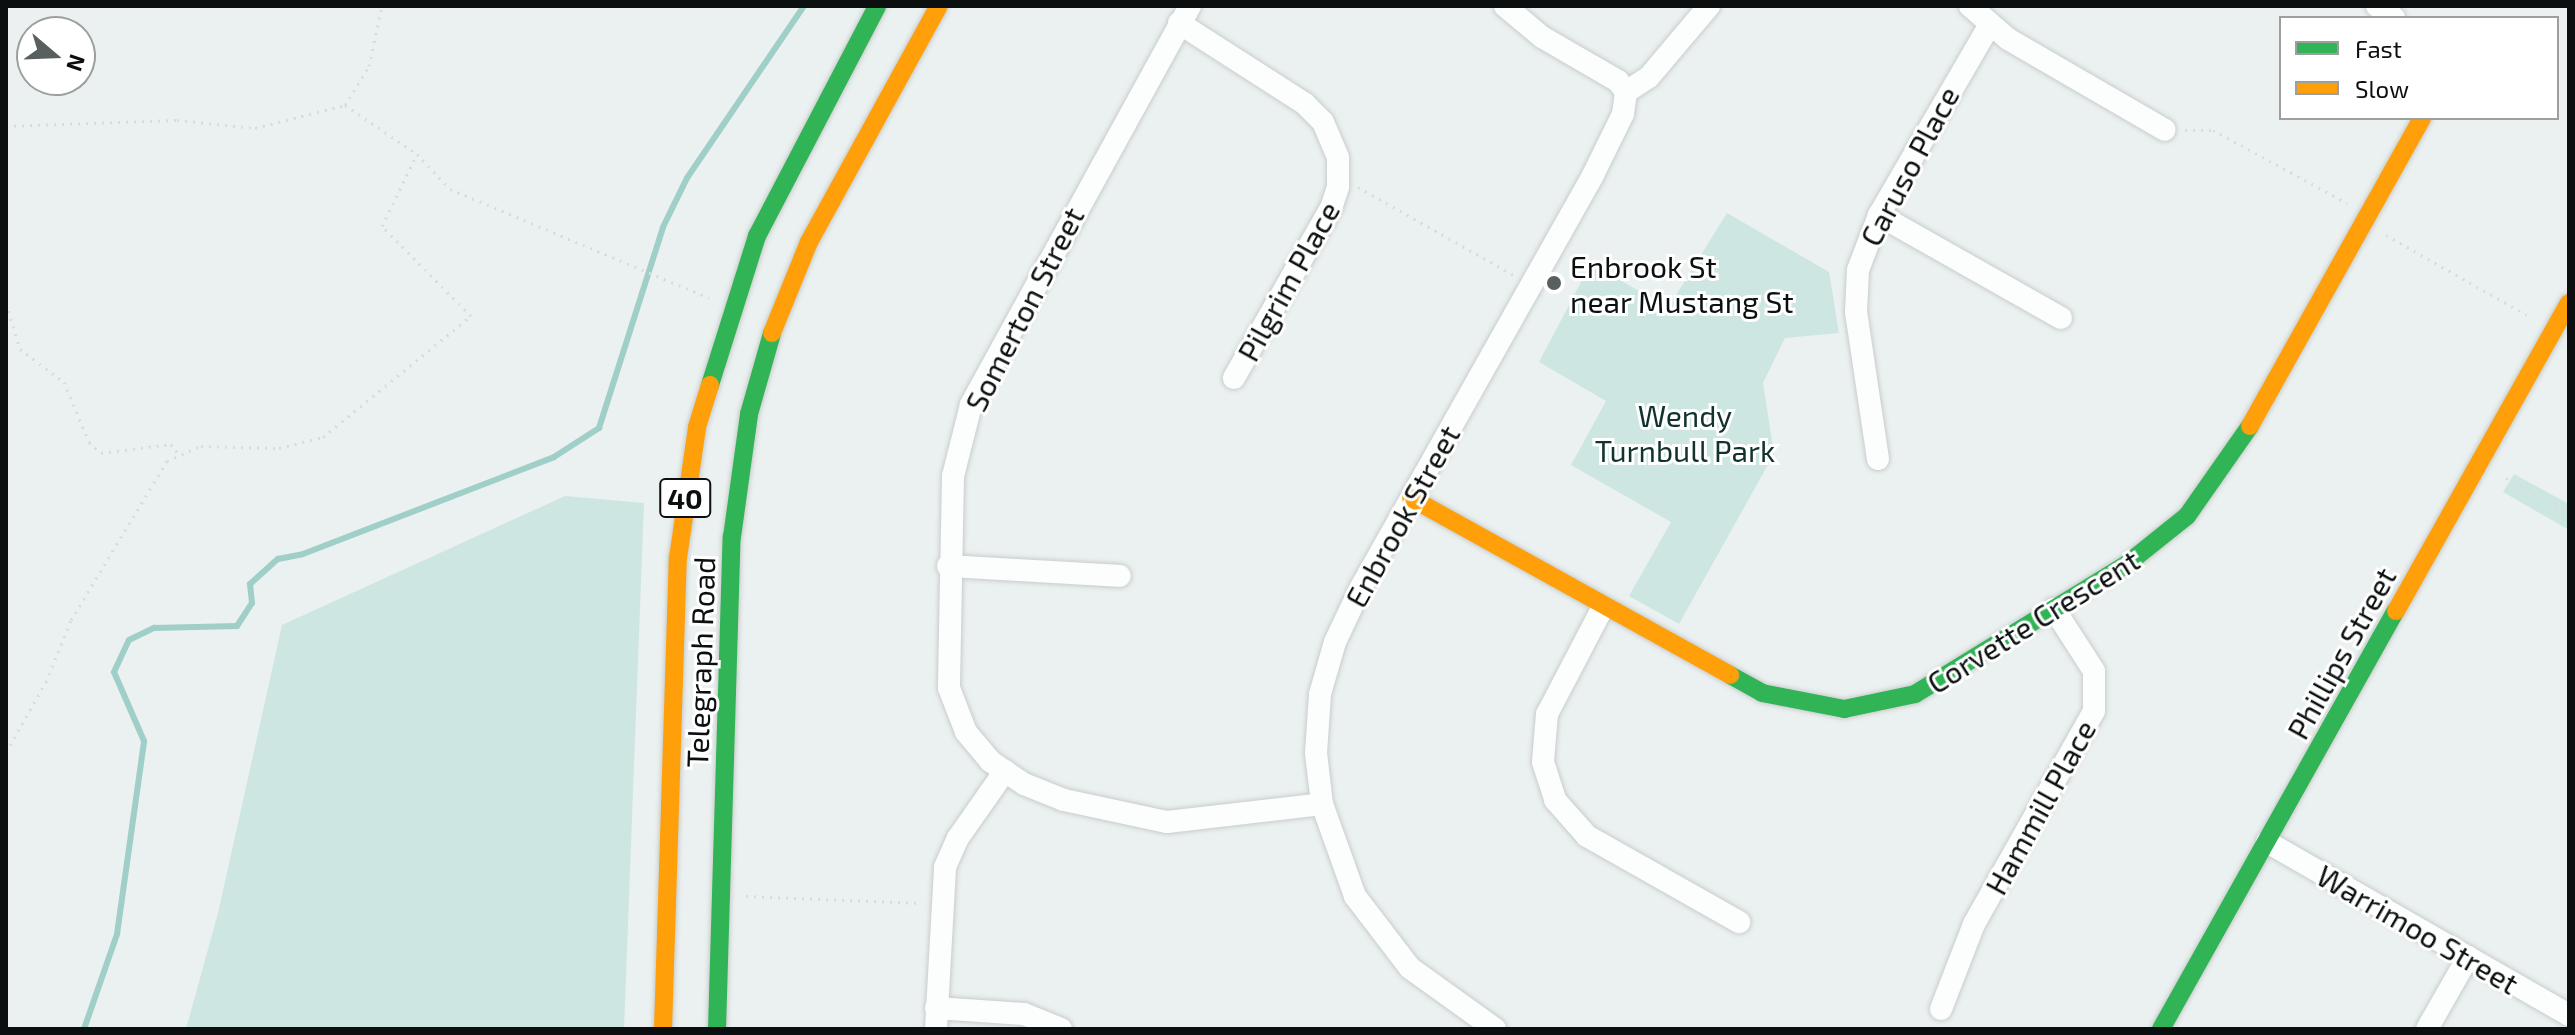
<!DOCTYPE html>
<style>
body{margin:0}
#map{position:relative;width:2575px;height:1035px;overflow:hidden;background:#ebf1f0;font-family:"Exo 2",sans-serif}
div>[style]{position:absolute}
.green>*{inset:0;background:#cee6e2}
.stream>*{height:6px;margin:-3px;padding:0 3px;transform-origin:3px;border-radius:3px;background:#9fcfc8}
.path>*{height:3px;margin-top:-1.5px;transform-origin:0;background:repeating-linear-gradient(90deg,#d9dcdb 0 2px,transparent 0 8px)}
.roads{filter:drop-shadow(0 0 2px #c8cdcc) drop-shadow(0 0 2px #c8cdcc)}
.street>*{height:22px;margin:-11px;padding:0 11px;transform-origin:11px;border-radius:11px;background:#fcfdfd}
.fast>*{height:18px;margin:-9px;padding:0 9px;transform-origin:9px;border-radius:9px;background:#30b455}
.slow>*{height:18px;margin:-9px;padding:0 9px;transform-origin:9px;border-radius:9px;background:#ff9f0a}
.dots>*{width:22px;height:22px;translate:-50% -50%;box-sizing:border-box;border:4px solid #fff;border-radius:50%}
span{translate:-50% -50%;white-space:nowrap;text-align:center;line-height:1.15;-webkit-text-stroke:6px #fff;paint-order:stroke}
.shield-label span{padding:2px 6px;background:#fff;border:2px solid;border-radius:6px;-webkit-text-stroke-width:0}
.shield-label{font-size:28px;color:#0b0f0f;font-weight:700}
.street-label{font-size:30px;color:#0b0f0f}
.poi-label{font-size:30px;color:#0b0f0f}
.left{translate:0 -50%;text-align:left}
.park-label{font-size:30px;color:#11322e}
.frame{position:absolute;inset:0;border:8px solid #0b0f0f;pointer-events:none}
.legend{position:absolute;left:2279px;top:16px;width:280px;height:104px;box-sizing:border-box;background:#fff;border:2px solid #9d9f9f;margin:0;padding:10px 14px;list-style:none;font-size:24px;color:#0b0f0f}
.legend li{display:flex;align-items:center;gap:16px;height:40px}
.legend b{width:40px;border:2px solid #9d9f9f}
.north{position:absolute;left:16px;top:16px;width:80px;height:80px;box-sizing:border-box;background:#fff;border:2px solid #9d9f9f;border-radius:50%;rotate:109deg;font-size:22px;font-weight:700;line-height:32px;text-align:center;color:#0b0f0f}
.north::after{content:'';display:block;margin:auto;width:28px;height:36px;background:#595e5e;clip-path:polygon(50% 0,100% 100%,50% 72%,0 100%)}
</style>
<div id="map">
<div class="green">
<div style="clip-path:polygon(1727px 213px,1829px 272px,1839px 333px,1785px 338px,1763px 383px,1774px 454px,1679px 624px,1629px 596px,1671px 522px,1571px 465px,1606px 401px,1539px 362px,1591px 263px,1668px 308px)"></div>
<div style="clip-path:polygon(2514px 474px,2569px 504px,2569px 530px,2503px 492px)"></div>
<div style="clip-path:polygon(565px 496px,644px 503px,624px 1029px,186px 1029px,218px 913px,282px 625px)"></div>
</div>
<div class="stream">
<div style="left:84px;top:1029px;width:101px;rotate:-70.8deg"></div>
<div style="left:117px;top:934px;width:195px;rotate:-82deg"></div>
<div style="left:144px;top:741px;width:75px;rotate:-113.5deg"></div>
<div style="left:114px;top:672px;width:35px;rotate:-65deg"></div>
<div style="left:129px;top:640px;width:28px;rotate:-26deg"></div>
<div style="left:154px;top:628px;width:83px;rotate:-1.4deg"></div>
<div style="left:237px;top:626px;width:27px;rotate:-57deg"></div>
<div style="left:252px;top:603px;width:19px;rotate:-96deg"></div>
<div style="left:250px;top:584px;width:38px;rotate:-42deg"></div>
<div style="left:278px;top:559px;width:25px;rotate:-11deg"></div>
<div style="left:303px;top:554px;width:269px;rotate:-21.1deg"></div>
<div style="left:554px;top:457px;width:54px;rotate:-32.8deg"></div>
<div style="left:599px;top:428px;width:211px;rotate:-72.3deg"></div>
<div style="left:663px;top:227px;width:55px;rotate:-63.9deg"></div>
<div style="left:687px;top:178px;width:208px;rotate:-55.8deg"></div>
</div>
<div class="path">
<div style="left:345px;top:105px;width:87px;rotate:34.2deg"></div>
<div style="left:417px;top:154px;width:48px;rotate:46.7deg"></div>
<div style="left:450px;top:189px;width:281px;rotate:22.8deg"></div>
<div style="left:6px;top:126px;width:171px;rotate:-2deg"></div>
<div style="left:177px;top:120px;width:78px;rotate:5.9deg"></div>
<div style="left:255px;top:128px;width:93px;rotate:-14.3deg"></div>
<div style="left:345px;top:105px;width:46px;rotate:-58.4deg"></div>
<div style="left:369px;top:66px;width:61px;rotate:-77.8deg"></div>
<div style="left:2185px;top:130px;width:28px"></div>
<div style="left:2213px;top:130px;width:153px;rotate:28.6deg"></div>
<div style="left:1358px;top:187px;width:180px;rotate:29.5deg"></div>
<div style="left:2386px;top:235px;width:168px;rotate:29.6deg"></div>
<div style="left:6px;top:303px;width:48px;rotate:73.1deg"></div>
<div style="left:20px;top:349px;width:55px;rotate:36.9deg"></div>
<div style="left:64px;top:382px;width:65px;rotate:67.4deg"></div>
<div style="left:89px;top:442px;width:16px;rotate:43deg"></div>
<div style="left:101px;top:453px;width:71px;rotate:-7.3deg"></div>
<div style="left:171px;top:444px;width:14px;rotate:54deg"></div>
<div style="left:2506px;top:478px;width:73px;rotate:29.7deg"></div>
<div style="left:6px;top:752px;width:81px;rotate:-60.3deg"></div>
<div style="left:46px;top:682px;width:67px;rotate:-68deg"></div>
<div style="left:71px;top:620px;width:186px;rotate:-58.9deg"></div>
<div style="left:167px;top:461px;width:37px;rotate:-24deg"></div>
<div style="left:201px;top:446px;width:78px;rotate:1.5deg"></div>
<div style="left:279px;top:448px;width:45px;rotate:-14deg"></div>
<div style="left:323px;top:437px;width:191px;rotate:-39.3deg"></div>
<div style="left:471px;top:316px;width:127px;rotate:-134.7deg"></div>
<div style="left:382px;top:226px;width:80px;rotate:-64.1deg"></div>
<div style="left:746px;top:896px;width:176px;rotate:2.3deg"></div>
</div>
<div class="roads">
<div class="street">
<div style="left:1190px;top:6px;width:455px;rotate:118.8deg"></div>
<div style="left:971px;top:405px;width:73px;rotate:104.2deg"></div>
<div style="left:953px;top:476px;width:212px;rotate:91.1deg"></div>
<div style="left:949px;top:688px;width:47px;rotate:68.9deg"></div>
<div style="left:966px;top:732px;width:38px;rotate:50deg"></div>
<div style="left:990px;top:761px;width:41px;rotate:34.1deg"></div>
<div style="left:1024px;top:784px;width:43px;rotate:21.8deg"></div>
<div style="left:1064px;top:800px;width:105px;rotate:12.1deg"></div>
<div style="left:1167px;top:822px;width:156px;rotate:-6.6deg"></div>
<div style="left:1505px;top:6px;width:48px;rotate:40deg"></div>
<div style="left:1542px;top:37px;width:88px;rotate:30.1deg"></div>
<div style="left:1618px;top:81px;width:14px;rotate:54deg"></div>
<div style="left:1970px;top:6px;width:50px;rotate:41deg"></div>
<div style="left:2008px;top:39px;width:181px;rotate:30.1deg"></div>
<div style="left:2377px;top:6px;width:21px;rotate:35deg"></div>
<div style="left:1179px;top:23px;width:150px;rotate:32.7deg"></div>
<div style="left:1305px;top:104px;width:25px;rotate:45deg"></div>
<div style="left:1323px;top:122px;width:39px;rotate:67deg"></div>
<div style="left:1338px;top:158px;width:29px;rotate:90deg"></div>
<div style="left:1338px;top:187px;width:20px;rotate:108deg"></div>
<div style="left:1332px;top:206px;width:198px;rotate:119.7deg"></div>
<div style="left:1626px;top:92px;width:27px;rotate:-33deg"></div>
<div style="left:1649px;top:77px;width:93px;rotate:-49.8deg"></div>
<div style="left:1879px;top:215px;width:209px;rotate:29.5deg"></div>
<div style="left:1878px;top:459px;width:149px;rotate:-98.5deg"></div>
<div style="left:1856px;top:312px;width:42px;rotate:-87.3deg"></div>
<div style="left:1858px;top:270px;width:59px;rotate:-69.1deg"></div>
<div style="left:1879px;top:215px;width:219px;rotate:-59.8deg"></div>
<div style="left:948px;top:566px;width:172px;rotate:3.3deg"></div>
<div style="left:1603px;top:607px;width:121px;rotate:117.6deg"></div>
<div style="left:1547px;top:714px;width:48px;rotate:94.8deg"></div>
<div style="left:1543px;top:762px;width:40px;rotate:72deg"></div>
<div style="left:1555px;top:800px;width:48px;rotate:48.4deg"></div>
<div style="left:1587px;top:836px;width:175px;rotate:29.5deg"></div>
<div style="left:2267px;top:842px;width:348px;rotate:29.8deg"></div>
<div style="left:936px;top:1008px;width:88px;rotate:3.9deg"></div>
<div style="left:1024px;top:1014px;width:40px;rotate:22deg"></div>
<div style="left:1941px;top:1009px;width:91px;rotate:-68.8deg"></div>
<div style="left:1974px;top:924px;width:244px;rotate:-60.6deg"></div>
<div style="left:2094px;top:711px;width:40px;rotate:-90deg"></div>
<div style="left:2094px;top:671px;width:74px;rotate:-122.8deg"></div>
<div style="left:936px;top:1029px;width:162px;rotate:-86.8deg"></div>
<div style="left:945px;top:867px;width:32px;rotate:-66deg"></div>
<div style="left:958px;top:838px;width:82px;rotate:-55deg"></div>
<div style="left:1495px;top:1029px;width:105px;rotate:-144.3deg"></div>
<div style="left:1410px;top:968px;width:91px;rotate:-127.4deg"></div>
<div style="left:1355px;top:896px;width:98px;rotate:-109.7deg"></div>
<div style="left:1322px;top:804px;width:51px;rotate:-96.7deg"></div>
<div style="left:1316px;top:753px;width:59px;rotate:-86.1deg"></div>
<div style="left:1320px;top:694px;width:54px;rotate:-73.9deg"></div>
<div style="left:1335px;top:642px;width:61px;rotate:-64.7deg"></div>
<div style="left:1361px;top:587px;width:473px;rotate:-60.6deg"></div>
<div style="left:1593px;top:175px;width:68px;rotate:-63.8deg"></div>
<div style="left:1623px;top:114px;width:22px;rotate:-82deg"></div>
<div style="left:2427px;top:1029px;width:83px;rotate:-60.3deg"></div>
</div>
<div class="fast">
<div style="left:710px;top:385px;width:156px;rotate:-72.5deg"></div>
<div style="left:757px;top:236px;width:259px;rotate:-62.4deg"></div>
<div style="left:1730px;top:675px;width:37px;rotate:29deg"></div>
<div style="left:1762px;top:693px;width:84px;rotate:11deg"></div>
<div style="left:1844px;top:709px;width:73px;rotate:-11.9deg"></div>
<div style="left:1915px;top:694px;width:249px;rotate:-31.5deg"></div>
<div style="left:2127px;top:564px;width:77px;rotate:-38.7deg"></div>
<div style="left:2187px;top:516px;width:110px;rotate:-55deg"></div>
<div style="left:717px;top:1029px;width:492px;rotate:-88.3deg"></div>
<div style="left:732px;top:537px;width:124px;rotate:-82.1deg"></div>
<div style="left:749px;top:414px;width:84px;rotate:-74.1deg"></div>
<div style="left:2161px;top:1029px;width:480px;rotate:-60.7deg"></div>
</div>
<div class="slow">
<div style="left:772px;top:333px;width:98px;rotate:-67.9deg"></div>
<div style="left:809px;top:242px;width:269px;rotate:-61.2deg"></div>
<div style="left:2250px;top:426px;width:353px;rotate:-60.8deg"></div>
<div style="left:1411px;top:498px;width:365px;rotate:29deg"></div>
<div style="left:2396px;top:611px;width:353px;rotate:-60.7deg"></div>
<div style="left:663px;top:1029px;width:471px;rotate:-88.2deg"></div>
<div style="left:678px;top:558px;width:132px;rotate:-81.7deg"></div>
<div style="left:697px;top:427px;width:44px;rotate:-72.8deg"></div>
</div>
</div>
<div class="dots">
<div style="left:1554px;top:283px;background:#595e5e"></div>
</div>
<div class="shield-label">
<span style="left:685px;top:498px">40</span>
</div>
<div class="street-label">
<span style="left:1909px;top:166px;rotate:-62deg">Caruso Place</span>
<span style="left:1288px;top:281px;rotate:-61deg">Pilgrim Place</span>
<span style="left:1024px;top:309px;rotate:-63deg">Somerton Street</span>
<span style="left:1402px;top:516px;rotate:-61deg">Enbrook Street</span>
<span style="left:2033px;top:621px;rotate:-32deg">Corvette Crescent</span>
<span style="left:2341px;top:653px;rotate:-61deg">Phillips Street</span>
<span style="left:700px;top:662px;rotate:-88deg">Telegraph Road</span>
<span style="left:2040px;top:807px;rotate:-61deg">Hammill Place</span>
<span style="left:2418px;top:929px;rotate:30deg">Warrimoo Street</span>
</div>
<div class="poi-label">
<span class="left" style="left:1570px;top:283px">Enbrook St<br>near Mustang St</span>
</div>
<div class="park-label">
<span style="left:1685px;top:432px">Wendy<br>Turnbull Park</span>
</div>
<div class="frame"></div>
<ul class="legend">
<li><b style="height:10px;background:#30b455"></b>Fast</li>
<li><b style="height:10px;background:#ff9f0a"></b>Slow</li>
</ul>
<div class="north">N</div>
</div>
